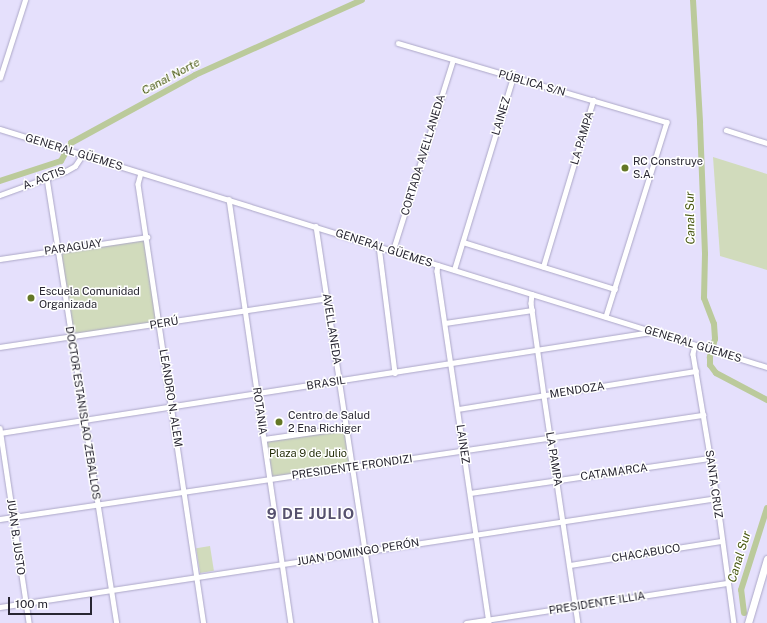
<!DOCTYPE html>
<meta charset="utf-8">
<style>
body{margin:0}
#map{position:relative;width:767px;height:623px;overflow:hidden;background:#e5e0fc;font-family:"Public Sans",sans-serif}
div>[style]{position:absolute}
.green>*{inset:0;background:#d1dbbc;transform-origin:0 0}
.canal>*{height:6px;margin:-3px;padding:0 3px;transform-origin:3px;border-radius:3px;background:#bbca9b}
.roads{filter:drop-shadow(0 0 1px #aca7c7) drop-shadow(0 0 1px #aca7c7)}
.street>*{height:4.5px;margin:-2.25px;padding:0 2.25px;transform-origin:2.25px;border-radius:2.25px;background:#fff}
.secondary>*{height:7px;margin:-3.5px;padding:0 3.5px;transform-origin:3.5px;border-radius:3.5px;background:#fff}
.dots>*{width:11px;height:11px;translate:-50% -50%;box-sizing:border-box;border:2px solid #fff;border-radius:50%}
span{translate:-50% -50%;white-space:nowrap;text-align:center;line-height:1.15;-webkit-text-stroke:3px #fff;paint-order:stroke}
.street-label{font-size:11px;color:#282632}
.poi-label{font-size:11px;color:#282632}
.left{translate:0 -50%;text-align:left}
.park-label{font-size:11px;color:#262f0b}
.water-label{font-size:12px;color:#485811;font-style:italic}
.district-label{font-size:15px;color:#56516e;font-weight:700;letter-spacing:1px}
.scale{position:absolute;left:8px;top:597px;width:84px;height:18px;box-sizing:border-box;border:2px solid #282632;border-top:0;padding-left:5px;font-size:12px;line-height:14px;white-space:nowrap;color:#282632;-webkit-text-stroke:3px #fff;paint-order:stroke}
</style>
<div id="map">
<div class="green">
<div style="clip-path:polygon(713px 157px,767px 174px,767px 270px,720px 256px)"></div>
<div style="left:147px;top:237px;width:87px;height:90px;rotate:81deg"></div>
<div style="left:347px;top:427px;width:40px;height:84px;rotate:81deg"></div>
<div style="left:210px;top:546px;width:25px;height:14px;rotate:81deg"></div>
</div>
<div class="canal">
<div style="left:693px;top:0;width:123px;rotate:86.7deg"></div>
<div style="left:700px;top:123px;width:131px;rotate:87.8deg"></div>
<div style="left:705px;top:254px;width:44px;rotate:91.3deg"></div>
<div style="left:704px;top:298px;width:28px;rotate:69deg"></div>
<div style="left:714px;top:324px;width:15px;rotate:86deg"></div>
<div style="left:715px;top:339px;width:19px;rotate:106deg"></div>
<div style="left:710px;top:357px;width:8px;rotate:90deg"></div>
<div style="left:710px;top:365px;width:10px;rotate:53deg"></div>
<div style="left:716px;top:373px;width:58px;rotate:27.9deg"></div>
<div style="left:0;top:181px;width:64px;rotate:-18.2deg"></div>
<div style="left:61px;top:161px;width:21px;rotate:-61deg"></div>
<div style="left:71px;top:143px;width:141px;rotate:-28.7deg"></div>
<div style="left:195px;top:75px;width:183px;rotate:-24.2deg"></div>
<div style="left:744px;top:613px;width:23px;rotate:-97deg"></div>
<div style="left:741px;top:590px;width:86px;rotate:-72.4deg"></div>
</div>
<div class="roads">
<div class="street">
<div style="left:398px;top:43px;width:280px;rotate:16.4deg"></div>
<div style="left:667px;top:122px;width:204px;rotate:107.4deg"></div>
<div style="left:0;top:78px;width:82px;rotate:-72.2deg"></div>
<div style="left:0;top:129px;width:803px;rotate:17.24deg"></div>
<div style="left:726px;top:130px;width:43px;rotate:17.6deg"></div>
<div style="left:141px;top:173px;width:11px;rotate:105deg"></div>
<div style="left:138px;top:184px;width:444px;rotate:81.5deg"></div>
<div style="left:47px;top:178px;width:450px;rotate:81.1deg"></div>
<div style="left:0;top:195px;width:70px;rotate:-20deg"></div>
<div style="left:66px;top:171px;width:10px;rotate:-29deg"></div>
<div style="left:75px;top:166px;width:14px;rotate:-56deg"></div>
<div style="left:229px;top:199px;width:429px;rotate:81.7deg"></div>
<div style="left:316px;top:226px;width:402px;rotate:81.4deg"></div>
<div style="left:463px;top:242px;width:159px;rotate:17.2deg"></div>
<div style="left:379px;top:246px;width:128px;rotate:82.8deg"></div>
<div style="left:393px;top:250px;width:199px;rotate:-72.5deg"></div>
<div style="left:0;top:259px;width:149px;rotate:-8.5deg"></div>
<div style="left:438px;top:265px;width:6px;rotate:99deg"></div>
<div style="left:437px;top:271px;width:356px;rotate:81.6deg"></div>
<div style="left:543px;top:267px;width:174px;rotate:-73.3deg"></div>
<div style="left:454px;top:270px;width:202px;rotate:-73deg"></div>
<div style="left:532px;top:294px;width:9px;rotate:96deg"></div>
<div style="left:531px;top:303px;width:94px;rotate:82deg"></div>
<div style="left:544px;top:396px;width:230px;rotate:81.5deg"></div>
<div style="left:445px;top:323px;width:88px;rotate:-8.5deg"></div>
<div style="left:695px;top:345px;width:9px;rotate:103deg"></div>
<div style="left:693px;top:354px;width:146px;rotate:80.5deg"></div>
<div style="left:717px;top:498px;width:126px;rotate:82.3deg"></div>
<div style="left:0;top:347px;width:331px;rotate:-8.5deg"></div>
<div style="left:458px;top:409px;width:241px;rotate:-9.1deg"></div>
<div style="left:0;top:428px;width:197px;rotate:81.5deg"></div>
<div style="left:0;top:433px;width:660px;rotate:-8.81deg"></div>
<div style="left:264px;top:439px;width:84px;rotate:-8.2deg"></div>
<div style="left:470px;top:493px;width:243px;rotate:-8.3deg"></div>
<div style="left:0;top:519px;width:711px;rotate:-8.42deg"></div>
<div style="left:570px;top:565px;width:154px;rotate:-9deg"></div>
<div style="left:0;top:607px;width:725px;rotate:-8.64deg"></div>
<div style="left:466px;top:623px;width:265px;rotate:-8.7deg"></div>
</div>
<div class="secondary">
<div style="left:748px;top:623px;width:67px;rotate:-73.5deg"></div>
</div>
</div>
<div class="dots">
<div style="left:625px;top:168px;background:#647726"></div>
<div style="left:31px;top:298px;background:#647726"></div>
<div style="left:279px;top:422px;background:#647726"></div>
</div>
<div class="street-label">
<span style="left:532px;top:83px;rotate:16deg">PÚBLICA S/N</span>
<span style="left:501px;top:116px;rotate:-73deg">LAINEZ</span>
<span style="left:582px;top:138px;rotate:-73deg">LA PAMPA</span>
<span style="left:74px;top:152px;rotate:17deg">GENERAL GÜEMES</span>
<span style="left:423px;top:155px;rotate:-73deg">CORTADA AVELLANEDA</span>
<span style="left:44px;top:178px;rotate:-21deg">A. ACTIS</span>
<span style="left:73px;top:247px;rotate:-8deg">PARAGUAY</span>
<span style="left:384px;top:248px;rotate:18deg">GENERAL GÜEMES</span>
<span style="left:164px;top:323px;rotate:-9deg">PERÚ</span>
<span style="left:332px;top:329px;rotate:81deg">AVELLANEDA</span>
<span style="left:693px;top:344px;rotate:17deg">GENERAL GÜEMES</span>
<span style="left:326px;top:383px;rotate:-9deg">BRASIL</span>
<span style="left:577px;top:390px;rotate:-9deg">MENDOZA</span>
<span style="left:171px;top:398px;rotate:81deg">LEANDRO N. ALEM</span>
<span style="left:260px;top:411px;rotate:82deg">ROTANIA</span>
<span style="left:83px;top:413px;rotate:81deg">DOCTOR ESTANISLAO ZEBALLOS</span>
<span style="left:463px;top:444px;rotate:82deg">LAINEZ</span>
<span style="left:554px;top:459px;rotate:81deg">LA PAMPA</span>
<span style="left:352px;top:467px;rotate:-8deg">PRESIDENTE FRONDIZI</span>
<span style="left:614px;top:472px;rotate:-8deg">CATAMARCA</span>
<span style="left:714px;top:484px;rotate:82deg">SANTA CRUZ</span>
<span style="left:16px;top:537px;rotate:82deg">JUAN B. JUSTO</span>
<span style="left:358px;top:552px;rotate:-9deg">JUAN DOMINGO PERÓN</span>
<span style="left:646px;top:553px;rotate:-9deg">CHACABUCO</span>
<span style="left:597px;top:603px;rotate:-9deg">PRESIDENTE ILLIA</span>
</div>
<div class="poi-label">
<span class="left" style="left:633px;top:168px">RC Construye<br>S.A.</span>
<span class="left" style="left:39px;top:298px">Escuela Comunidad<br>Organizada</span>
<span class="left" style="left:288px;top:422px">Centro de Salud<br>2 Ena Richiger</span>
</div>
<div class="park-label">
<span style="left:308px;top:453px">Plaza 9 de Julio</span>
</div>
<div class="water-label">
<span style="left:171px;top:77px;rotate:-28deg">Canal Norte</span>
<span style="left:691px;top:218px;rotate:-91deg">Canal Sur</span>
<span style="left:740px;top:557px;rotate:-73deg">Canal Sur</span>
</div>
<div class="district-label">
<span style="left:311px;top:514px">9 DE JULIO</span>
</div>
<div class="scale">100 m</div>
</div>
